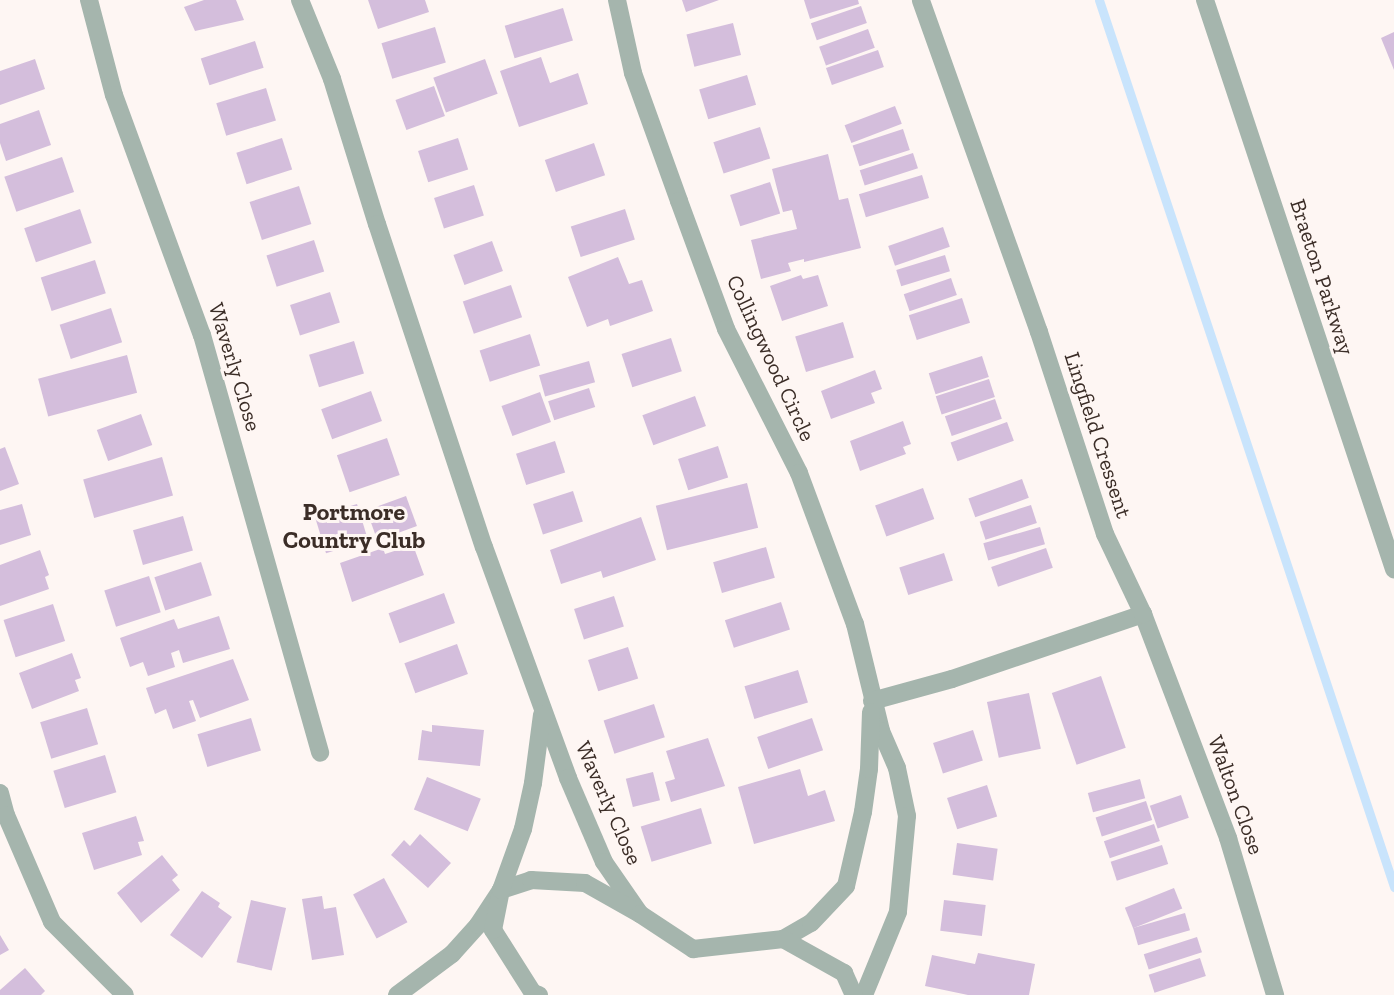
<!DOCTYPE html>
<style>
body{margin:0}
#map{position:relative;width:1394px;height:995px;overflow:hidden;background:#fef6f3;font-family:"Zilla Slab",serif}
div>[style]{position:absolute}
.stream>*{height:9px;margin:-4.5px;padding:0 4.5px;transform-origin:4.5px;border-radius:4.5px;background:#c9e4fc}
.building>*{inset:0;background:#d4bedc;transform-origin:0 0}
.minor>*{height:18px;margin:-9px;padding:0 9px;transform-origin:9px;border-radius:9px;background:#a5b5ad}
.tertiary>*{height:18px;margin:-9px;padding:0 9px;transform-origin:9px;border-radius:9px;background:#a5b5ad}
span{translate:-50% -50%;white-space:nowrap;text-align:center;line-height:1.15;-webkit-text-stroke:6px #fef6f3;paint-order:stroke}
.street-label{font-size:22px;color:#3b2d27}
.neighbourhood-label{font-size:24px;color:#3b2d27;font-weight:700}
</style>
<div id="map">
<div class="stream">
<div style="left:1099px;top:0;width:935px;rotate:71.6deg"></div>
</div>
<div class="building">
<div style="clip-path:polygon(204px 0,236px 0,244px 20px,195px 31px,184px 7px)"></div>
<div style="clip-path:polygon(368px 0,425px 0,429px 12px,378px 29px)"></div>
<div style="clip-path:polygon(682px 0,719px 0,686px 12px)"></div>
<div style="clip-path:polygon(804px 0,858px 0,859px 4px,810px 19px)"></div>
<div style="left:861px;top:6px;width:18px;height:53px;rotate:71deg"></div>
<div style="left:563px;top:8px;width:34px;height:61px;rotate:73deg"></div>
<div style="left:733px;top:23px;width:33px;height:48px;rotate:76deg"></div>
<div style="left:435px;top:27px;width:37px;height:56px;rotate:73deg"></div>
<div style="left:868px;top:29px;width:20px;height:52px;rotate:70deg"></div>
<div style="clip-path:polygon(1394px 32px,1394px 70px,1381px 38px)"></div>
<div style="left:255px;top:41px;width:28px;height:57px;rotate:72deg"></div>
<div style="left:878px;top:50px;width:18px;height:55px;rotate:71deg"></div>
<div style="clip-path:polygon(541px 57px,550px 83px,578px 73px,588px 104px,519px 127px,500px 71px)"></div>
<div style="clip-path:polygon(35px 59px,45px 89px,0 105px,0 71px)"></div>
<div style="left:485px;top:59px;width:37px;height:55px;rotate:70deg"></div>
<div style="left:747px;top:75px;width:31px;height:50px;rotate:73deg"></div>
<div style="left:434px;top:86px;width:32px;height:41px;rotate:70deg"></div>
<div style="left:266px;top:88px;width:34px;height:52px;rotate:73deg"></div>
<div style="left:895px;top:106px;width:19px;height:54px;rotate:69deg"></div>
<div style="clip-path:polygon(39px 110px,51px 145px,6px 161px,0 143px,0 124px)"></div>
<div style="left:760px;top:127px;width:33px;height:49px;rotate:72deg"></div>
<div style="left:903px;top:129px;width:22px;height:53px;rotate:72deg"></div>
<div style="left:282px;top:138px;width:33px;height:48px;rotate:72deg"></div>
<div style="left:458px;top:138px;width:33px;height:42px;rotate:72deg"></div>
<div style="left:594px;top:143px;width:34px;height:52px;rotate:71deg"></div>
<div style="left:913px;top:153px;width:16px;height:56px;rotate:72deg"></div>
<div style="clip-path:polygon(828px 154px,839px 200px,848px 198px,861px 248px,804px 262px,804px 259px,788px 263px,791px 271px,761px 279px,751px 240px,797px 229px,792px 210px,783px 212px,772px 169px)"></div>
<div style="left:62px;top:157px;width:37px;height:61px;rotate:71deg"></div>
<div style="left:922px;top:175px;width:24px;height:66px;rotate:73deg"></div>
<div style="left:770px;top:182px;width:33px;height:42px;rotate:72deg"></div>
<div style="left:474px;top:185px;width:32px;height:42px;rotate:72deg"></div>
<div style="left:299px;top:186px;width:40px;height:52px;rotate:72deg"></div>
<div style="left:80px;top:209px;width:36px;height:59px;rotate:71deg"></div>
<div style="left:625px;top:209px;width:32px;height:57px;rotate:72deg"></div>
<div style="left:943px;top:227px;width:21px;height:58px;rotate:71deg"></div>
<div style="left:314px;top:240px;width:33px;height:50px;rotate:72deg"></div>
<div style="left:492px;top:241px;width:32px;height:41px;rotate:70deg"></div>
<div style="left:945px;top:255px;width:17px;height:51px;rotate:73deg"></div>
<div style="clip-path:polygon(618px 257px,629px 284px,642px 280px,653px 311px,610px 326px,608px 319px,587px 327px,568px 277px)"></div>
<div style="left:95px;top:260px;width:35px;height:57px;rotate:72deg"></div>
<div style="clip-path:polygon(801px 275px,803px 279px,818px 275px,828px 306px,782px 321px,770px 286px)"></div>
<div style="left:951px;top:278px;width:18px;height:50px;rotate:71deg"></div>
<div style="left:511px;top:285px;width:34px;height:51px;rotate:71deg"></div>
<div style="left:330px;top:292px;width:32px;height:42px;rotate:72deg"></div>
<div style="left:962px;top:298px;width:26px;height:56px;rotate:72deg"></div>
<div style="left:111px;top:308px;width:36px;height:54px;rotate:72deg"></div>
<div style="left:843px;top:322px;width:37px;height:50px;rotate:73deg"></div>
<div style="left:530px;top:334px;width:33px;height:53px;rotate:72deg"></div>
<div style="left:671px;top:338px;width:35px;height:52px;rotate:72deg"></div>
<div style="left:354px;top:341px;width:34px;height:47px;rotate:73deg"></div>
<div style="left:127px;top:355px;width:39px;height:92px;rotate:75deg"></div>
<div style="left:982px;top:356px;width:22px;height:56px;rotate:72deg"></div>
<div style="left:589px;top:361px;width:22px;height:52px;rotate:74deg"></div>
<div style="clip-path:polygon(875px 370px,882px 389px,871px 393px,875px 403px,831px 419px,821px 391px)"></div>
<div style="left:989px;top:379px;width:19px;height:56px;rotate:72deg"></div>
<div style="left:589px;top:388px;width:20px;height:43px;rotate:72deg"></div>
<div style="left:371px;top:391px;width:32px;height:53px;rotate:70deg"></div>
<div style="left:540px;top:392px;width:32px;height:41px;rotate:70deg"></div>
<div style="left:695px;top:396px;width:32px;height:56px;rotate:70deg"></div>
<div style="left:995px;top:399px;width:21px;height:53px;rotate:71deg"></div>
<div style="left:141px;top:414px;width:33px;height:47px;rotate:70deg"></div>
<div style="clip-path:polygon(903px 421px,911px 444px,903px 447px,906px 454px,860px 471px,850px 441px)"></div>
<div style="left:1007px;top:422px;width:20px;height:60px;rotate:70deg"></div>
<div style="left:387px;top:438px;width:39px;height:53px;rotate:71deg"></div>
<div style="left:555px;top:441px;width:33px;height:41px;rotate:72deg"></div>
<div style="left:718px;top:446px;width:33px;height:42px;rotate:72deg"></div>
<div style="clip-path:polygon(5px 447px,19px 484px,0 491px,0 449px)"></div>
<div style="left:162px;top:457px;width:40px;height:82px;rotate:74deg"></div>
<div style="left:1022px;top:479px;width:20px;height:57px;rotate:70deg"></div>
<div style="left:747px;top:483px;width:46px;height:94px;rotate:76deg"></div>
<div style="left:923px;top:488px;width:33px;height:51px;rotate:70deg"></div>
<div style="left:573px;top:491px;width:32px;height:42px;rotate:72deg"></div>
<div style="left:406px;top:496px;width:32px;height:42px;rotate:70deg"></div>
<div style="clip-path:polygon(22px 504px,31px 535px,0 545px,0 510px)"></div>
<div style="left:357px;top:504px;width:38px;height:44px;rotate:73deg"></div>
<div style="left:1031px;top:505px;width:19px;height:54px;rotate:72deg"></div>
<div style="left:183px;top:516px;width:36px;height:52px;rotate:74deg"></div>
<div style="clip-path:polygon(641px 517px,656px 560px,603px 578px,601px 571px,561px 584px,550px 550px)"></div>
<div style="left:1040px;top:527px;width:18px;height:59px;rotate:74deg"></div>
<div style="clip-path:polygon(413px 545px,424px 575px,352px 602px,340px 563px,383px 548px,385px 554px)"></div>
<div style="left:766px;top:547px;width:32px;height:55px;rotate:74deg"></div>
<div style="left:1046px;top:548px;width:21px;height:58px;rotate:71deg"></div>
<div style="clip-path:polygon(40px 550px,49px 575px,45px 577px,49px 589px,0 606px,0 565px)"></div>
<div style="left:944px;top:553px;width:29px;height:47px;rotate:72deg"></div>
<div style="left:201px;top:562px;width:35px;height:49px;rotate:72deg"></div>
<div style="left:149px;top:576px;width:38px;height:47px;rotate:72deg"></div>
<div style="left:444px;top:593px;width:32px;height:59px;rotate:70deg"></div>
<div style="left:614px;top:596px;width:32px;height:42px;rotate:72deg"></div>
<div style="left:781px;top:602px;width:29px;height:59px;rotate:72deg"></div>
<div style="left:53px;top:604px;width:39px;height:52px;rotate:72deg"></div>
<div style="clip-path:polygon(219px 616px,230px 649px,183px 663px,179px 650px,171px 653px,175px 667px,148px 676px,143px 662px,130px 667px,120px 638px,174px 619px,178px 629px)"></div>
<div style="left:457px;top:644px;width:32px;height:56px;rotate:70deg"></div>
<div style="left:628px;top:647px;width:33px;height:42px;rotate:72deg"></div>
<div style="clip-path:polygon(72px 653px,81px 678px,75px 680px,79px 691px,32px 709px,19px 673px)"></div>
<div style="clip-path:polygon(233px 659px,249px 700px,200px 718px,193px 700px,189px 701px,196px 721px,173px 729px,166px 709px,155px 714px,146px 688px)"></div>
<div style="left:798px;top:670px;width:34px;height:56px;rotate:73deg"></div>
<div style="left:1101px;top:676px;width:76px;height:52px;rotate:71deg"></div>
<div style="left:1029px;top:693px;width:57px;height:43px;rotate:78deg"></div>
<div style="left:654px;top:704px;width:35px;height:53px;rotate:72deg"></div>
<div style="left:87px;top:708px;width:38px;height:49px;rotate:73deg"></div>
<div style="left:251px;top:718px;width:34px;height:56px;rotate:73deg"></div>
<div style="left:812px;top:718px;width:34px;height:58px;rotate:71deg"></div>
<div style="clip-path:polygon(432px 725px,484px 730px,480px 766px,418px 760px,422px 730px,432px 732px)"></div>
<div style="left:973px;top:730px;width:32px;height:42px;rotate:72deg"></div>
<div style="clip-path:polygon(708px 738px,725px 786px,671px 802px,665px 782px,675px 779px,666px 751px)"></div>
<div style="left:105px;top:755px;width:39px;height:54px;rotate:73deg"></div>
<div style="clip-path:polygon(800px 769px,808px 796px,825px 790px,835px 821px,754px 844px,738px 787px)"></div>
<div style="left:653px;top:772px;width:29px;height:28px;rotate:76deg"></div>
<div style="left:427px;top:777px;width:58px;height:35px;rotate:22deg"></div>
<div style="left:1140px;top:779px;width:20px;height:54px;rotate:75deg"></div>
<div style="left:987px;top:785px;width:33px;height:42px;rotate:72deg"></div>
<div style="left:1181px;top:795px;width:24px;height:33px;rotate:71deg"></div>
<div style="left:1146px;top:801px;width:20px;height:53px;rotate:72deg"></div>
<div style="left:701px;top:808px;width:37px;height:63px;rotate:73deg"></div>
<div style="clip-path:polygon(136px 816px,144px 841px,138px 842px,142px 855px,94px 870px,82px 833px)"></div>
<div style="left:1154px;top:824px;width:18px;height:53px;rotate:71deg"></div>
<div style="clip-path:polygon(420px 834px,451px 863px,428px 888px,391px 855px,404px 840px,410px 846px)"></div>
<div style="left:957px;top:843px;width:41px;height:32px;rotate:8deg"></div>
<div style="left:1162px;top:845px;width:20px;height:54px;rotate:72deg"></div>
<div style="clip-path:polygon(162px 855px,178px 875px,172px 880px,180px 890px,141px 923px,117px 893px)"></div>
<div style="left:384px;top:878px;width:50px;height:35px;rotate:62deg"></div>
<div style="left:1174px;top:888px;width:22px;height:53px;rotate:68deg"></div>
<div style="clip-path:polygon(202px 891px,220px 903px,218px 907px,232px 917px,202px 958px,170px 935px)"></div>
<div style="clip-path:polygon(322px 896px,324px 909px,336px 907px,344px 955px,312px 960px,302px 899px)"></div>
<div style="left:251px;top:900px;width:36px;height:64px;rotate:13deg"></div>
<div style="left:944px;top:900px;width:42px;height:31px;rotate:7deg"></div>
<div style="left:1185px;top:913px;width:18px;height:54px;rotate:74deg"></div>
<div style="clip-path:polygon(0 935px,9px 950px,0 955px)"></div>
<div style="left:1197px;top:937px;width:16px;height:56px;rotate:72deg"></div>
<div style="clip-path:polygon(978px 953px,1035px 964px,1029px 995px,968px 995px,925px 986px,932px 955px,975px 964px)"></div>
<div style="left:1200px;top:958px;width:19px;height:54px;rotate:72deg"></div>
<div style="clip-path:polygon(25px 968px,45px 991px,41px 995px,0 995px,0 990px)"></div>
</div>
<div class="minor">
<div style="left:89px;top:0;width:98px;rotate:75.3deg"></div>
<div style="left:114px;top:95px;width:256px;rotate:69.9deg"></div>
<div style="left:202px;top:335px;width:434px;rotate:74.2deg"></div>
<div style="left:300px;top:0;width:85px;rotate:67.9deg"></div>
<div style="left:332px;top:79px;width:152px;rotate:72.8deg"></div>
<div style="left:377px;top:224px;width:340px;rotate:71.7deg"></div>
<div style="left:484px;top:547px;width:246px;rotate:70deg"></div>
<div style="left:568px;top:778px;width:91px;rotate:66.8deg"></div>
<div style="left:604px;top:862px;width:63px;rotate:55.3deg"></div>
<div style="left:617px;top:0;width:75px;rotate:77.6deg"></div>
<div style="left:633px;top:73px;width:136px;rotate:70.2deg"></div>
<div style="left:679px;top:201px;width:136px;rotate:69.8deg"></div>
<div style="left:726px;top:329px;width:161px;rotate:63.1deg"></div>
<div style="left:799px;top:473px;width:161px;rotate:69.7deg"></div>
<div style="left:855px;top:624px;width:110px;rotate:76.3deg"></div>
<div style="left:881px;top:731px;width:40px;rotate:66.6deg"></div>
<div style="left:897px;top:768px;width:49px;rotate:78.2deg"></div>
<div style="left:907px;top:816px;width:96px;rotate:95.4deg"></div>
<div style="left:898px;top:912px;width:90px;rotate:112.3deg"></div>
<div style="left:1143px;top:614px;width:240px;rotate:69.2deg"></div>
<div style="left:1228px;top:838px;width:164px;rotate:73.3deg"></div>
<div style="left:872px;top:701px;width:83px;rotate:-15.4deg"></div>
<div style="left:952px;top:679px;width:202px;rotate:-18.8deg"></div>
<div style="left:1143px;top:614px;width:89px;rotate:-115.4deg"></div>
<div style="left:1105px;top:534px;width:213px;rotate:-108.1deg"></div>
<div style="left:1039px;top:332px;width:352px;rotate:-109.6deg"></div>
<div style="left:0;top:793px;width:23px;rotate:75deg"></div>
<div style="left:6px;top:815px;width:116px;rotate:66.7deg"></div>
<div style="left:52px;top:922px;width:103px;rotate:45deg"></div>
<div style="left:783px;top:939px;width:32px;rotate:-30deg"></div>
<div style="left:811px;top:923px;width:51px;rotate:-46.6deg"></div>
<div style="left:846px;top:886px;width:76px;rotate:-77.1deg"></div>
<div style="left:863px;top:812px;width:43px;rotate:-82.1deg"></div>
<div style="left:869px;top:769px;width:57px;rotate:-88deg"></div>
<div style="left:397px;top:995px;width:69px;rotate:-36.7deg"></div>
<div style="left:452px;top:954px;width:39px;rotate:-48deg"></div>
<div style="left:478px;top:925px;width:42px;rotate:-56.7deg"></div>
<div style="left:501px;top:890px;width:32px;rotate:-18deg"></div>
<div style="left:531px;top:880px;width:54px;rotate:3.2deg"></div>
<div style="left:585px;top:883px;width:63px;rotate:29.4deg"></div>
<div style="left:640px;top:914px;width:64px;rotate:33.4deg"></div>
<div style="left:693px;top:949px;width:91px;rotate:-6.3deg"></div>
<div style="left:783px;top:939px;width:70px;rotate:29.1deg"></div>
<div style="left:844px;top:973px;width:24px;rotate:66deg"></div>
<div style="left:539px;top:995px;width:6px;rotate:-162deg"></div>
<div style="left:533px;top:993px;width:75px;rotate:-122.4deg"></div>
<div style="left:493px;top:930px;width:41px;rotate:-78.7deg"></div>
<div style="left:501px;top:890px;width:65px;rotate:-70.2deg"></div>
<div style="left:523px;top:829px;width:47px;rotate:-77.7deg"></div>
<div style="left:533px;top:783px;width:69px;rotate:-82.5deg"></div>
</div>
<div class="tertiary">
<div style="left:1205px;top:0;width:600px;rotate:71.63deg"></div>
</div>
<div class="street-label">
<span style="left:1322px;top:277px;rotate:72deg">Braeton Parkway</span>
<span style="left:771px;top:358px;rotate:65deg">Collingwood Circle</span>
<span style="left:235px;top:367px;rotate:73deg">Waverly Close</span>
<span style="left:1098px;top:435px;rotate:72deg">Lingfield Cressent</span>
<span style="left:1236px;top:795px;rotate:70deg">Walton Close</span>
<span style="left:609px;top:803px;rotate:66deg">Waverly Close</span>
</div>
<div class="neighbourhood-label">
<span style="left:354px;top:526px">Portmore<br>Country Club</span>
</div>
</div>
